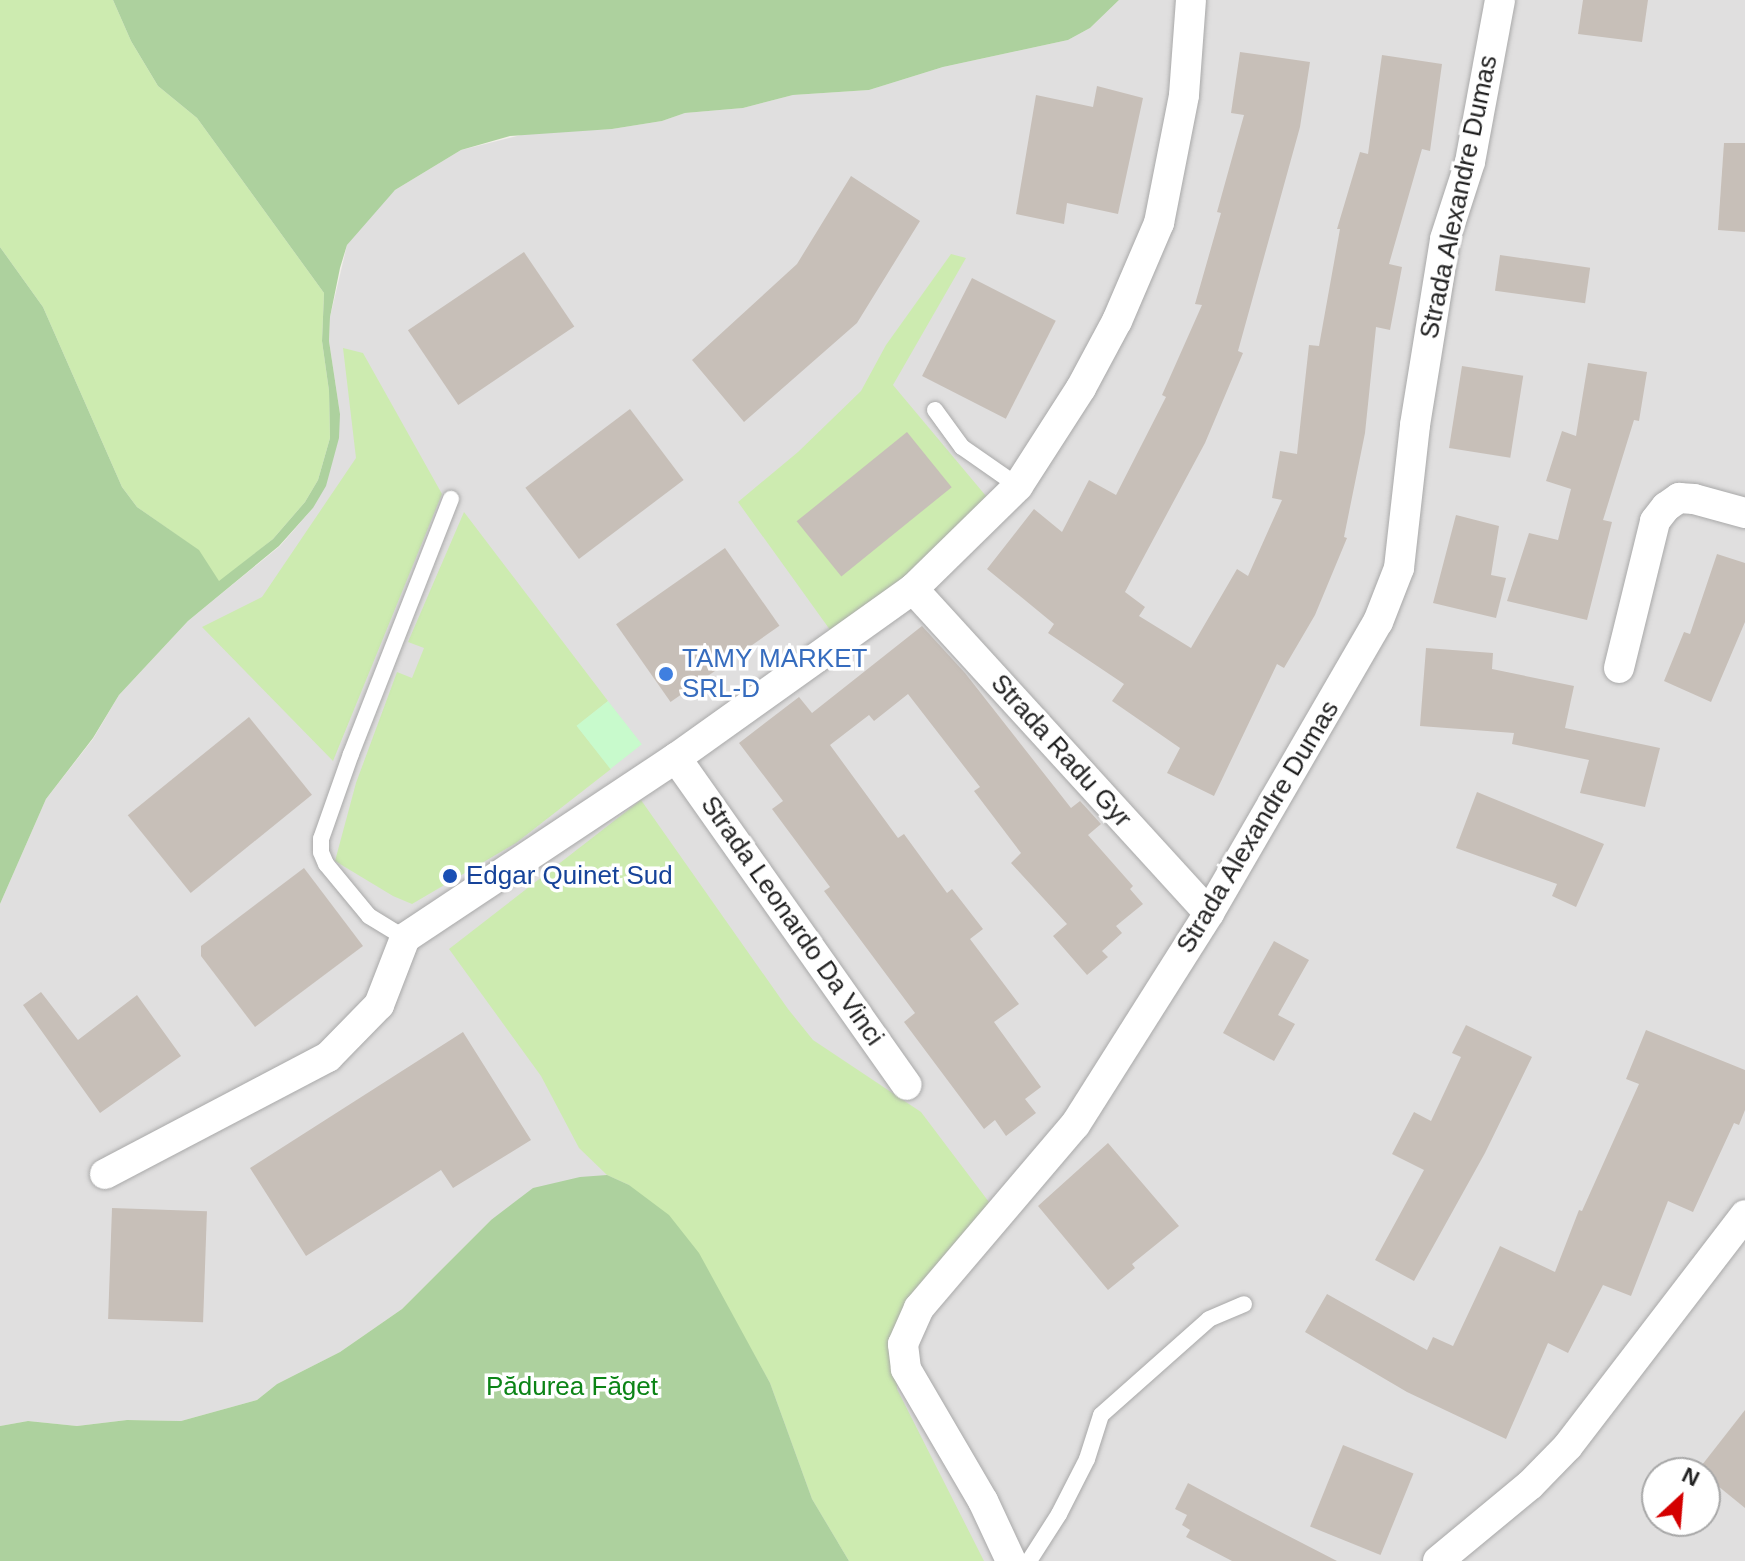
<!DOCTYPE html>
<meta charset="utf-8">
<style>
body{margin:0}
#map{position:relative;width:1745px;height:1561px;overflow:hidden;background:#f2efe9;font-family:Arial,sans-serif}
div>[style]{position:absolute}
.residential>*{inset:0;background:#e0dfdf}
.grass>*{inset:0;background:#cdebb0}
.forest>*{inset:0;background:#add19e}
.park>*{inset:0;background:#c8facc;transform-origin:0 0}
.building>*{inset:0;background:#c7bfb8;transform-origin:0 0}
.roads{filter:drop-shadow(0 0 2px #a9a9a9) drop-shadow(0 0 2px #a9a9a9)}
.lane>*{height:16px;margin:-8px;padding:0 8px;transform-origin:8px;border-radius:8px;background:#fff}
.street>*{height:30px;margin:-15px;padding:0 15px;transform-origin:15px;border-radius:15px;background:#fff}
.dots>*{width:22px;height:22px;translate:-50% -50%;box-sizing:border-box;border:4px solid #fff;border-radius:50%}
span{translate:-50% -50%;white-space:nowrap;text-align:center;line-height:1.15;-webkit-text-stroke:7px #fff;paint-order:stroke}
.street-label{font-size:26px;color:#222}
.shop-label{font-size:26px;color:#366cbe}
.left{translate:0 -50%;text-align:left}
.transit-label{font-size:26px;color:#164399}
.park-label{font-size:26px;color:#0c8416}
.north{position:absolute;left:1641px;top:1457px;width:80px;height:80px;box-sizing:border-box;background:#fff;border:2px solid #a7a7a7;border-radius:50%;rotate:26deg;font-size:22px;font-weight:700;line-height:32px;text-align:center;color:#222}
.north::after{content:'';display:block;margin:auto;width:28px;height:36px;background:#d40000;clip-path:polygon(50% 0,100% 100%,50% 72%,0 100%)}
</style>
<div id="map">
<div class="residential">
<div style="clip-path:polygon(evenodd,1119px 0,1745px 0,1745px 1561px,849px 1561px,839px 1544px,491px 1220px,402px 1309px,340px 1352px,277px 1384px,257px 1400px,181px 1421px,127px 1420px,77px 1426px,28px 1421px,0 1426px,0 904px,46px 799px,93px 739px,119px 695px,188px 621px,280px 546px,313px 508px,340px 414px,329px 341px,330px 317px,347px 245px,361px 225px,395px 190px,461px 150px,533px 132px,612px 129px,662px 121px,685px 113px,743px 108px,793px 95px,869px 90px,943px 67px,1068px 40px,1090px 28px,1119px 0,1657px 1473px,1705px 1473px,1705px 1521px,1657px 1521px,1657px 1473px)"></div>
</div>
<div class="grass">
<div style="clip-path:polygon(0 0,113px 0,131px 41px,158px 86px,197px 118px,324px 293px,322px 341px,329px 391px,330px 438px,318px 480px,305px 502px,273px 539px,219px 582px,198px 550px,137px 507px,122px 487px,43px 307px,0 247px)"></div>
<div style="clip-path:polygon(951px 254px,966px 258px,893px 385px,991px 502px,915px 570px,833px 634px,738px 502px,798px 452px,861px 391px,886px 345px)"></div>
<div style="clip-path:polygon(343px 348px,363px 353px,442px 494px,333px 761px,202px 627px,262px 597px,356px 458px)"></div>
<div style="clip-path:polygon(464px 512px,608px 701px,577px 726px,611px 769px,516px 843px,412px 904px,393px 896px,335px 861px,356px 783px,397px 672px,412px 678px,424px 648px,408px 642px)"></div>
<div style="clip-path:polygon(641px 800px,788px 1009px,813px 1040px,921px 1112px,995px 1210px,895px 1338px,897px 1389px,984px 1561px,849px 1561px,812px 1499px,770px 1383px,710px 1276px,629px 1185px,607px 1175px,579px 1148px,541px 1076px,449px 949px)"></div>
</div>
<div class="forest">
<div style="clip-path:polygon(113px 0,1119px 0,1090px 28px,1068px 40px,943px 67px,869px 90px,793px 95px,743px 108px,685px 113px,662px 121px,612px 129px,510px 136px,461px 150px,395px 190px,347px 245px,340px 268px,330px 317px,329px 341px,340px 414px,339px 438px,326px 486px,313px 508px,279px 546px,188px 621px,119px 695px,93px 738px,46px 799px,0 904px,0 247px,43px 307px,122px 487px,137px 507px,199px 550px,219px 581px,273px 539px,305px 502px,318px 480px,330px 438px,329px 391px,322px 341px,324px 293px,197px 118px,158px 86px,131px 41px)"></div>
<div style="clip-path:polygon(607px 1175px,629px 1185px,669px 1215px,699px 1253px,770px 1383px,812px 1499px,849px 1561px,0 1561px,0 1426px,28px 1421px,77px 1426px,127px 1420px,181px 1421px,257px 1400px,277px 1384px,340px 1352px,402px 1309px,491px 1220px,533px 1188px,580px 1177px)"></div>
</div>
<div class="park">
<div style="left:608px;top:701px;width:55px;height:40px;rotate:52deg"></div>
</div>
<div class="building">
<div style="clip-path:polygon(1583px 0,1648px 0,1642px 42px,1578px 34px)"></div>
<div style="clip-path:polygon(1240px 52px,1310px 62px,1300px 127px,1238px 351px,1243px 353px,1205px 443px,1125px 592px,1145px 607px,1139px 616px,1191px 648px,1237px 569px,1248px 576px,1282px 500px,1272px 498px,1280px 451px,1297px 454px,1309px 345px,1319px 346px,1340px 229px,1337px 229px,1360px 152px,1368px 154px,1382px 55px,1442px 64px,1430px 151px,1422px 149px,1389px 264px,1402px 267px,1390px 330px,1376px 327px,1365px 433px,1344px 537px,1347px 538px,1315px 615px,1284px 668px,1277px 664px,1214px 796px,1167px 773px,1180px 748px,1112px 701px,1124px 684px,1048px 633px,1054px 624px,987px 569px,1034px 509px,1062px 532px,1089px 480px,1116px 495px,1166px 397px,1162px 395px,1202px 305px,1195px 304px,1221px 213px,1217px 212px,1244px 115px,1231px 113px)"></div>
<div style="clip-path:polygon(1097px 86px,1143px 98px,1118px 214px,1067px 203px,1064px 224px,1016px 214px,1036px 95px,1093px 107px)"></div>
<div style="clip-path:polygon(1724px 143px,1745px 143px,1745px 232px,1718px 230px)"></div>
<div style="clip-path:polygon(851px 176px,920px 221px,857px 323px,744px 422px,692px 360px,797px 264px)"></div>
<div style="left:524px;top:252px;width:90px;height:140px;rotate:56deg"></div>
<div style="left:1500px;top:255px;width:91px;height:36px;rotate:8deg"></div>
<div style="left:972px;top:278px;width:94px;height:110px;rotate:27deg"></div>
<div style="clip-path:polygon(1588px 363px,1647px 372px,1639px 421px,1634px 420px,1603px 520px,1612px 522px,1587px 620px,1507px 601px,1529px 533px,1558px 540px,1571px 489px,1546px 481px,1562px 431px,1576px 436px)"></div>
<div style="left:1462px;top:366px;width:62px;height:83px;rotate:9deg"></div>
<div style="left:630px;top:409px;width:89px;height:131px;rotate:53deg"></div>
<div style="left:907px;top:432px;width:71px;height:142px;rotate:51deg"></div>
<div style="clip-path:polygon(1456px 515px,1499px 526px,1491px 575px,1506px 578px,1496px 618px,1433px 603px)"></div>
<div style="left:725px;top:548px;width:95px;height:133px;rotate:55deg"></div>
<div style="clip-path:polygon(1717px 554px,1745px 563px,1745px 622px,1711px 702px,1664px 681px,1684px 632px,1690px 634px)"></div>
<div style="clip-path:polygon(922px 626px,965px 673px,1071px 808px,1080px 801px,1101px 824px,1088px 835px,1133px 886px,1130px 889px,1143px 904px,1116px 926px,1122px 933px,1102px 951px,1108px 957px,1087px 975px,1053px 936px,1067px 924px,1011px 863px,1021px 853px,974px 791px,980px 787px,908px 694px,874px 721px,869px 715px,830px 745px,898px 838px,904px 834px,947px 893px,952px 889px,983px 929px,970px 939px,1019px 1004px,994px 1022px,1041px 1087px,1025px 1099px,1036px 1113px,1006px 1136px,995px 1120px,984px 1129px,904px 1022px,915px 1013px,824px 891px,830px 887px,772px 809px,783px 801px,739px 743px,799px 697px,812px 713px)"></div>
<div style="clip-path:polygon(1426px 648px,1493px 653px,1492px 669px,1574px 686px,1565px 728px,1660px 748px,1645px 807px,1580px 793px,1589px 760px,1512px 744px,1514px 733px,1420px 726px)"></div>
<div style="left:249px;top:717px;width:100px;height:156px;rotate:51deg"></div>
<div style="clip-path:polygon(1477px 792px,1604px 844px,1576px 907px,1552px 896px,1557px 884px,1456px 848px)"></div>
<div style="clip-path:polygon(304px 868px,363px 946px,255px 1027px,201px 956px,201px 946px)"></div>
<div style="clip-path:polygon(1274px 941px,1309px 960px,1278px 1015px,1295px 1024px,1274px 1061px,1223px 1033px)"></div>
<div style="clip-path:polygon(41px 992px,78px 1040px,137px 995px,181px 1056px,100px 1113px,23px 1005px)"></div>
<div style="clip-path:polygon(1466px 1025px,1532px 1057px,1485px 1153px,1414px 1281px,1375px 1260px,1424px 1170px,1392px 1154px,1414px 1112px,1431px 1121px,1461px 1057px,1452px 1053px)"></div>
<div style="clip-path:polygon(1646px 1030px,1745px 1070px,1745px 1110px,1739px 1125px,1734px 1123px,1693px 1212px,1668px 1201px,1631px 1296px,1603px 1285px,1568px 1353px,1548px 1343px,1506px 1439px,1407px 1392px,1305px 1332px,1327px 1294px,1427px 1350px,1433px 1337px,1453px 1346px,1500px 1246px,1555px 1272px,1579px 1210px,1582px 1211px,1639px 1084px,1626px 1079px)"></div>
<div style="clip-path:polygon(463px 1032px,531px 1140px,453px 1188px,441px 1170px,306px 1256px,250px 1168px)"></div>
<div style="clip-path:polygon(1108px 1143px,1179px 1226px,1132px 1264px,1135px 1268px,1108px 1290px,1038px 1206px)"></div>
<div style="left:112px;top:1208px;width:95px;height:111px;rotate:2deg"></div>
<div style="clip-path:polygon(1745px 1410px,1745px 1508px,1702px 1473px,1702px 1465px)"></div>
<div style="left:1343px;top:1445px;width:76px;height:88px;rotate:22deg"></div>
<div style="clip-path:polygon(1188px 1483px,1246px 1514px,1337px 1561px,1232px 1561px,1186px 1537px,1190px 1530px,1182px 1525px,1187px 1515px,1175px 1509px)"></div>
</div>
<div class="roads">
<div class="lane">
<div style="left:935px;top:410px;width:46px;rotate:53.9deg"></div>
<div style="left:962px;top:447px;width:68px;rotate:34.9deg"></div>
<div style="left:405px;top:938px;width:42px;rotate:-148.6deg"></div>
<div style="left:369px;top:916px;width:67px;rotate:-129.6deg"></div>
<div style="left:326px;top:864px;width:13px;rotate:-113deg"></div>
<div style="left:321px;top:852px;width:13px;rotate:-90deg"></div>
<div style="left:321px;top:839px;width:90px;rotate:-70.6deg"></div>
<div style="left:351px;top:754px;width:274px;rotate:-68.6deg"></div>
<div style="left:1029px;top:1561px;width:56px;rotate:-57.4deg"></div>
<div style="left:1059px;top:1514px;width:62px;rotate:-63deg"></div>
<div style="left:1087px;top:1459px;width:46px;rotate:-72.3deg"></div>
<div style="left:1101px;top:1415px;width:144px;rotate:-41.6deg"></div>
<div style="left:1209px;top:1319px;width:38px;rotate:-23deg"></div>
</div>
<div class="street">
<div style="left:913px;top:589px;width:439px;rotate:47.6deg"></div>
<div style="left:1619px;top:668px;width:151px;rotate:-76.2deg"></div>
<div style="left:1655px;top:521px;width:18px;rotate:-52deg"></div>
<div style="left:1666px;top:507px;width:16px;rotate:-35deg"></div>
<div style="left:1679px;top:498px;width:15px;rotate:4deg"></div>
<div style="left:1694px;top:499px;width:53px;rotate:15.4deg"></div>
<div style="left:676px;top:758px;width:400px;rotate:54.8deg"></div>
<div style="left:105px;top:1174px;width:252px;rotate:-27.7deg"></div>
<div style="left:328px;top:1057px;width:73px;rotate:-45.6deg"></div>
<div style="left:379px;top:1005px;width:72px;rotate:-68.8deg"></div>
<div style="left:405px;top:938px;width:325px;rotate:-33.6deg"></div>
<div style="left:676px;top:758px;width:291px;rotate:-35.5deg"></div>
<div style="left:913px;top:589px;width:147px;rotate:-44.4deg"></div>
<div style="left:1018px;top:486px;width:117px;rotate:-57.3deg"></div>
<div style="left:1081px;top:388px;width:76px;rotate:-61.8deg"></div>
<div style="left:1117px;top:321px;width:107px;rotate:-66.8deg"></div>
<div style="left:1159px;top:223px;width:130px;rotate:-78.9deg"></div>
<div style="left:1184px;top:95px;width:95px;rotate:-85.8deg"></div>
<div style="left:1011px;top:1561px;width:66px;rotate:-115deg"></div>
<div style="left:983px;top:1501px;width:153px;rotate:-120.3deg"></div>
<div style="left:906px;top:1369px;width:25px;rotate:-97deg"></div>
<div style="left:903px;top:1344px;width:39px;rotate:-66deg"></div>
<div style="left:919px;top:1308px;width:240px;rotate:-49.6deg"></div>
<div style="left:1075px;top:1125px;width:251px;rotate:-57.7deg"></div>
<div style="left:1209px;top:913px;width:337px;rotate:-59.9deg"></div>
<div style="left:1378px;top:622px;width:58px;rotate:-68.7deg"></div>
<div style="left:1399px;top:568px;width:144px;rotate:-83.6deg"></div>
<div style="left:1415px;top:425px;width:188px;rotate:-80.8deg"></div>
<div style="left:1445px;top:239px;width:81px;rotate:-72deg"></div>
<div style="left:1470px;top:162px;width:165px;rotate:-79.5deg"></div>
<div style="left:1438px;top:1561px;width:119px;rotate:-39.6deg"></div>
<div style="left:1530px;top:1485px;width:54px;rotate:-45.7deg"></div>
<div style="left:1568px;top:1446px;width:291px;rotate:-52.5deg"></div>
</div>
</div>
<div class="dots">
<div style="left:666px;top:674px;background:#3f7fe0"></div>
<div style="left:450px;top:876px;background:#1a4fb4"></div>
</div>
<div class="street-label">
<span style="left:1459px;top:197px;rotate:-78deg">Strada Alexandre Dumas</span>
<span style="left:1061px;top:751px;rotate:48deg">Strada Radu Gyr</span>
<span style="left:1258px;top:827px;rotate:-59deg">Strada Alexandre Dumas</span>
<span style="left:792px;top:921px;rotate:55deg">Strada Leonardo Da Vinci</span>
</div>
<div class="shop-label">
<span class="left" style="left:682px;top:674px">TAMY MARKET<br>SRL-D</span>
</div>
<div class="transit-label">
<span class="left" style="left:466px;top:876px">Edgar Quinet Sud</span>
</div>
<div class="park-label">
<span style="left:572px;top:1387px">Pădurea Făget</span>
</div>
<div class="north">N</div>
</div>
